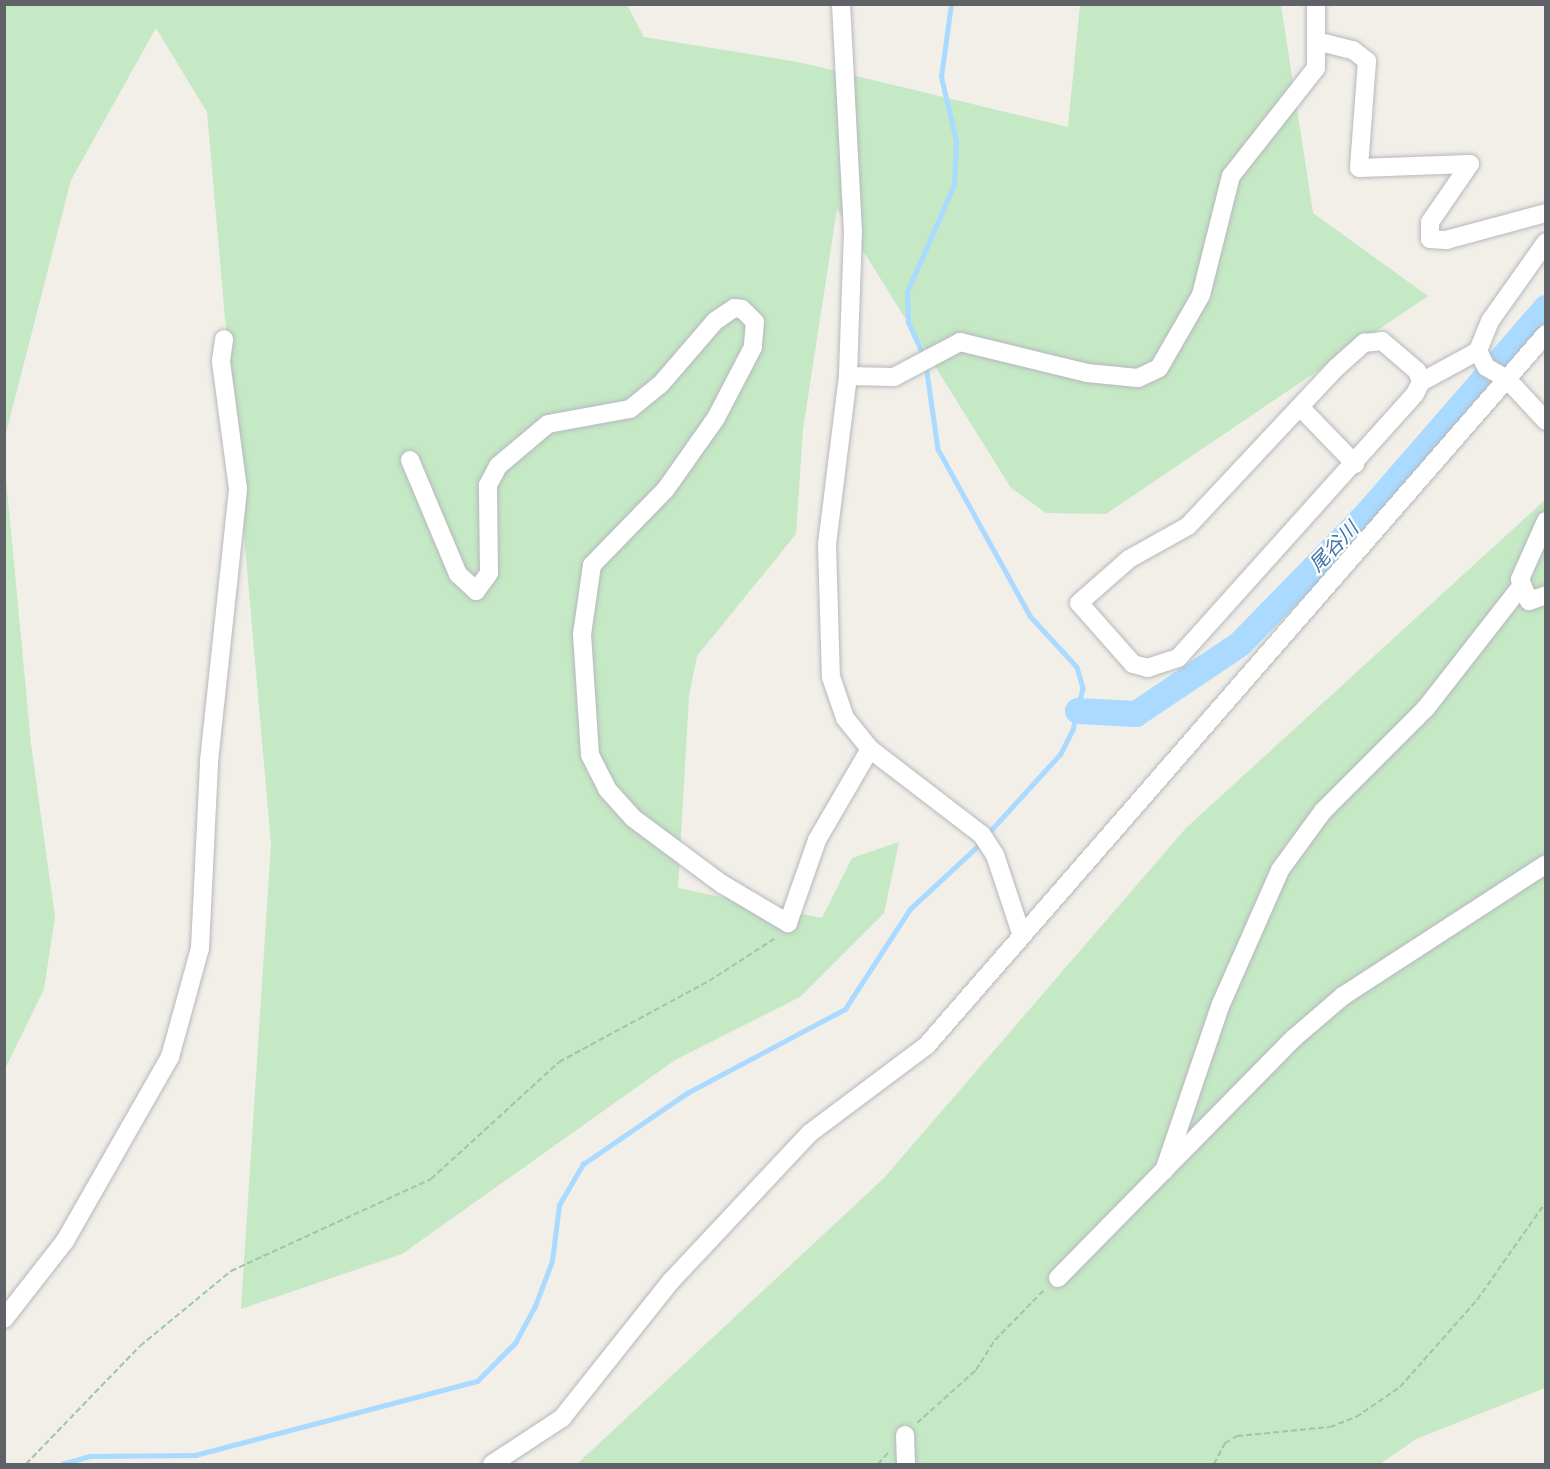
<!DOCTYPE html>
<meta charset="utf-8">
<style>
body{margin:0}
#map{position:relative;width:1550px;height:1469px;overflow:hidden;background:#f1efe8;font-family:"Public Sans","Noto Sans JP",sans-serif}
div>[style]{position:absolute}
.green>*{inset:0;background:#c5e8c5}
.stream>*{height:4.5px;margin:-2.25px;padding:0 2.25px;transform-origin:2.25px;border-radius:2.25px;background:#aadaff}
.river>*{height:26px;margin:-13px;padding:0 13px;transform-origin:13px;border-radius:13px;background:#aadaff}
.path>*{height:2px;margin-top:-1px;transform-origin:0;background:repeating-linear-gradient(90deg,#9cc7a9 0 6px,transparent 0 9px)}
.roads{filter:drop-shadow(0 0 2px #b5b8bc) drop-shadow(0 0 2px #b5b8bc)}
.minor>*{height:18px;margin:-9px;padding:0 9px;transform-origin:9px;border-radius:9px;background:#fff}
span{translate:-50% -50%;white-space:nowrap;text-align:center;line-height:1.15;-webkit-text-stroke:4.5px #fff;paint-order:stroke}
.water-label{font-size:20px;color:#4174aa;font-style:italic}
.frame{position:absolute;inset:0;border:6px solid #5f6368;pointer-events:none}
</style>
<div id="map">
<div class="green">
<div style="clip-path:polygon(5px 5px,627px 5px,644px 37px,798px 62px,1068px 127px,1080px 5px,1281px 5px,1313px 213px,1428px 296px,1106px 514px,1046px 513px,1011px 488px,837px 209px,803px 429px,796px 534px,697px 656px,689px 696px,678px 888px,822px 918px,852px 858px,899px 842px,884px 913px,800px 997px,675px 1060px,402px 1254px,241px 1309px,271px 844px,207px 112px,156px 28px,71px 180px,5px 437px)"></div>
<div style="clip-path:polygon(4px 457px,31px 744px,55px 917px,44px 989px,5px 1069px)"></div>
<div style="clip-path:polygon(1545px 500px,1545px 1388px,1416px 1439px,1380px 1464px,577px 1464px,884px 1178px,1186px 828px)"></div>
</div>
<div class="stream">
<div style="left:924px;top:357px;width:38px;rotate:-115deg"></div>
<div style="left:908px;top:322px;width:30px;rotate:-92deg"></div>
<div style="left:907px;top:292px;width:117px;rotate:-66.3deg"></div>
<div style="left:954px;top:185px;width:44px;rotate:-87.4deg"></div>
<div style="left:956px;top:141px;width:66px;rotate:-103.2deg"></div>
<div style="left:941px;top:77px;width:74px;rotate:-82.2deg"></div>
<div style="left:926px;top:365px;width:85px;rotate:81.9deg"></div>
<div style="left:938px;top:449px;width:191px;rotate:61.1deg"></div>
<div style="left:1030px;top:616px;width:69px;rotate:47.3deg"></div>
<div style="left:1077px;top:667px;width:22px;rotate:74deg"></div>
<div style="left:1083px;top:688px;width:43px;rotate:103.4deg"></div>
<div style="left:1073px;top:730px;width:28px;rotate:117deg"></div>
<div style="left:1060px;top:755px;width:107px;rotate:132.3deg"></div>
<div style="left:62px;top:1464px;width:29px;rotate:-16deg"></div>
<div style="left:90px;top:1456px;width:105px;rotate:-0.5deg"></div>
<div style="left:195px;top:1455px;width:292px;rotate:-14.7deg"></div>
<div style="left:477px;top:1381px;width:54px;rotate:-45deg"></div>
<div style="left:515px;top:1343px;width:42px;rotate:-61.6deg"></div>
<div style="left:535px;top:1306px;width:48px;rotate:-69.3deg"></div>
<div style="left:552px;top:1261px;width:56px;rotate:-82.9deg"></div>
<div style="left:559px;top:1205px;width:48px;rotate:-59.7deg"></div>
<div style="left:583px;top:1164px;width:126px;rotate:-34.3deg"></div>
<div style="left:687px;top:1093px;width:179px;rotate:-28deg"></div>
<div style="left:845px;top:1009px;width:119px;rotate:-57deg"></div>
<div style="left:910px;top:909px;width:97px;rotate:-42.9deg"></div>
</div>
<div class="river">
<div style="left:1078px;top:711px;width:58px;rotate:3deg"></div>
<div style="left:1136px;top:714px;width:125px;rotate:-33.9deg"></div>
<div style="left:1240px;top:644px;width:182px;rotate:-45.7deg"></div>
<div style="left:1367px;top:514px;width:273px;rotate:-49deg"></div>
</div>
<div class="path">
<div style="left:917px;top:1423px;width:79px;rotate:-41.9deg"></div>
<div style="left:976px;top:1370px;width:36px;rotate:-58deg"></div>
<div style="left:995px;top:1340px;width:71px;rotate:-45.6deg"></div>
<div style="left:26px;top:1464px;width:164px;rotate:-46deg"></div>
<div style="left:140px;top:1346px;width:118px;rotate:-39.5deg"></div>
<div style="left:231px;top:1271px;width:220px;rotate:-24.7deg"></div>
<div style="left:431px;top:1179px;width:173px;rotate:-42.4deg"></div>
<div style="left:559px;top:1062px;width:170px;rotate:-28.4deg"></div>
<div style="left:709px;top:981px;width:81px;rotate:-32.9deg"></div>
<div style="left:878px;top:1464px;width:15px;rotate:-48deg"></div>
<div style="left:1214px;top:1464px;width:24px;rotate:-62deg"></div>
<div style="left:1225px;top:1443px;width:14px;rotate:-30deg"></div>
<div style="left:1237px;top:1436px;width:93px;rotate:-5.5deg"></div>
<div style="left:1330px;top:1427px;width:28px;rotate:-21deg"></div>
<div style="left:1356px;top:1417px;width:53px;rotate:-34.3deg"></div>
<div style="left:1400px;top:1387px;width:116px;rotate:-48.5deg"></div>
<div style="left:1477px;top:1300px;width:120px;rotate:-54.9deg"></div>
</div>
<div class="roads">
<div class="minor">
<div style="left:841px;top:4px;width:227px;rotate:87deg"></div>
<div style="left:853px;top:231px;width:145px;rotate:92deg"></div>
<div style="left:848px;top:376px;width:170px;rotate:97.1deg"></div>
<div style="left:827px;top:545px;width:132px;rotate:88.3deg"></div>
<div style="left:831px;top:677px;width:43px;rotate:71.1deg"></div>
<div style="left:845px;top:718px;width:40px;rotate:51deg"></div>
<div style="left:870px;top:749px;width:141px;rotate:37.5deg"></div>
<div style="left:982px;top:835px;width:24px;rotate:57deg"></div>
<div style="left:995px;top:855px;width:85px;rotate:71.6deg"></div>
<div style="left:1320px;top:42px;width:34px;rotate:14deg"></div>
<div style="left:1353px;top:50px;width:18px;rotate:38deg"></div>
<div style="left:1367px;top:61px;width:107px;rotate:94.3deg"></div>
<div style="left:1359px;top:168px;width:111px;rotate:-2.1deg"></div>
<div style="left:1470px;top:164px;width:70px;rotate:124.6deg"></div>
<div style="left:1430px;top:222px;width:17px;rotate:90deg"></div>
<div style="left:1430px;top:239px;width:16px;rotate:4deg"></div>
<div style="left:1446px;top:240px;width:104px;rotate:-15.1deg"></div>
<div style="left:1546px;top:242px;width:97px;rotate:125.3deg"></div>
<div style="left:1490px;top:321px;width:32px;rotate:112deg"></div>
<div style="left:1478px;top:351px;width:18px;rotate:63deg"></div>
<div style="left:1486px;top:367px;width:24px;rotate:30deg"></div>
<div style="left:1507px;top:379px;width:57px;rotate:47.1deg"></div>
<div style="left:1382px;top:341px;width:46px;rotate:40.6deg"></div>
<div style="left:1417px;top:371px;width:12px;rotate:70deg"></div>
<div style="left:1421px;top:382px;width:13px;rotate:117deg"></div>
<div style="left:1415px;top:394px;width:355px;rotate:131.9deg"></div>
<div style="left:1178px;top:658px;width:32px;rotate:162deg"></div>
<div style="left:1148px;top:668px;width:16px;rotate:-165deg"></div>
<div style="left:1133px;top:664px;width:81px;rotate:-131.5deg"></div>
<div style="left:1079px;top:603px;width:67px;rotate:-41.3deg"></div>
<div style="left:1129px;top:559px;width:68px;rotate:-29.2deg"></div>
<div style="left:1188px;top:526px;width:216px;rotate:-46.9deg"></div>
<div style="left:1336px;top:368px;width:38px;rotate:-42deg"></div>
<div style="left:1364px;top:343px;width:18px;rotate:-6deg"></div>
<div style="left:848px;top:376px;width:46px;rotate:1.2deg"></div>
<div style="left:894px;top:377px;width:75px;rotate:-27.9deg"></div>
<div style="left:960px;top:342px;width:131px;rotate:13.7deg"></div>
<div style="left:1087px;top:373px;width:51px;rotate:5.6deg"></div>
<div style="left:1138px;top:378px;width:23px;rotate:-25deg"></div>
<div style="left:1159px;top:368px;width:84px;rotate:-60.1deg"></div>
<div style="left:1201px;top:295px;width:123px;rotate:-75.9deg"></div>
<div style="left:1231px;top:176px;width:137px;rotate:-51.8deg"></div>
<div style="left:1316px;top:68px;width:64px;rotate:-90deg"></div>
<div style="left:1421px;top:382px;width:65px;rotate:-28.5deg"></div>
<div style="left:1301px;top:408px;width:78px;rotate:46deg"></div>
<div style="left:410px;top:460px;width:124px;rotate:67.2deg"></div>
<div style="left:458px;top:574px;width:25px;rotate:43deg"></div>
<div style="left:476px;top:591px;width:22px;rotate:-54deg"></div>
<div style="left:489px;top:573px;width:88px;rotate:-90.7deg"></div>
<div style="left:488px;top:485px;width:21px;rotate:-62deg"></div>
<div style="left:498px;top:466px;width:65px;rotate:-40deg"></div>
<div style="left:548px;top:424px;width:83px;rotate:-10.4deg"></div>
<div style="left:630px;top:409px;width:38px;rotate:-39deg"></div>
<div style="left:660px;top:385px;width:84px;rotate:-49.3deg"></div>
<div style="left:715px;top:321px;width:23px;rotate:-34deg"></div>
<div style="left:734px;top:308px;width:8px;rotate:7deg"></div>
<div style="left:742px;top:309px;width:18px;rotate:45deg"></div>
<div style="left:755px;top:322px;width:25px;rotate:95deg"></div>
<div style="left:753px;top:347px;width:80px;rotate:117.5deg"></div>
<div style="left:716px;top:418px;width:87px;rotate:125.2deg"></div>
<div style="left:666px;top:489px;width:106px;rotate:134.2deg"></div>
<div style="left:592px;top:565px;width:70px;rotate:98.2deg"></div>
<div style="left:582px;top:634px;width:121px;rotate:86.2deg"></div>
<div style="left:590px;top:755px;width:38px;rotate:63deg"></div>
<div style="left:607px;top:789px;width:39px;rotate:48deg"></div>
<div style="left:633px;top:818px;width:111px;rotate:36.6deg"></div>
<div style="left:722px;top:884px;width:77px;rotate:30.6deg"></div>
<div style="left:788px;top:923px;width:88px;rotate:-70.7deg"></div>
<div style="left:817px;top:840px;width:105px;rotate:-59.8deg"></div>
<div style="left:1546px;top:521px;width:64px;rotate:114.1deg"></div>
<div style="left:1520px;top:579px;width:24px;rotate:68deg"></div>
<div style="left:1529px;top:601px;width:18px;rotate:-19deg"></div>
<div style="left:1164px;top:1171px;width:176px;rotate:-71.2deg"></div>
<div style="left:1221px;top:1004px;width:146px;rotate:-66.2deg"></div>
<div style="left:1280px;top:870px;width:73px;rotate:-53.9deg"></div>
<div style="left:1323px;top:811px;width:146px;rotate:-45deg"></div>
<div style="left:1426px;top:708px;width:156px;rotate:-52deg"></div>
<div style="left:1058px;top:1278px;width:337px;rotate:-45.5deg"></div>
<div style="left:1294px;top:1038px;width:65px;rotate:-40.6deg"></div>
<div style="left:1343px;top:996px;width:242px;rotate:-33deg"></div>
<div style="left:4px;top:1319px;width:99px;rotate:-52deg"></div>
<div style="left:65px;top:1241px;width:212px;rotate:-60.3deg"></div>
<div style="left:170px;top:1057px;width:113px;rotate:-74.6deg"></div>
<div style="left:200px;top:948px;width:187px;rotate:-87.2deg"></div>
<div style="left:209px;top:761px;width:274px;rotate:-83.9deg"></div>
<div style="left:238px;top:489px;width:129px;rotate:-97.6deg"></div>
<div style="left:221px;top:361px;width:22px;rotate:-82deg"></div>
<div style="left:905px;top:1435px;width:29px;rotate:88deg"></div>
<div style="left:492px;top:1464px;width:84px;rotate:-33.3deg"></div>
<div style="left:562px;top:1418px;width:175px;rotate:-51.5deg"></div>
<div style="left:671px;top:1281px;width:203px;rotate:-46.8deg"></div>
<div style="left:810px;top:1133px;width:146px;rotate:-36.9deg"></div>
<div style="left:927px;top:1045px;width:943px;rotate:-48.96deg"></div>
</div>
</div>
<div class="water-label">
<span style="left:1334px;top:547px;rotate:-46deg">尾谷川</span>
</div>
<div class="frame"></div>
</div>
